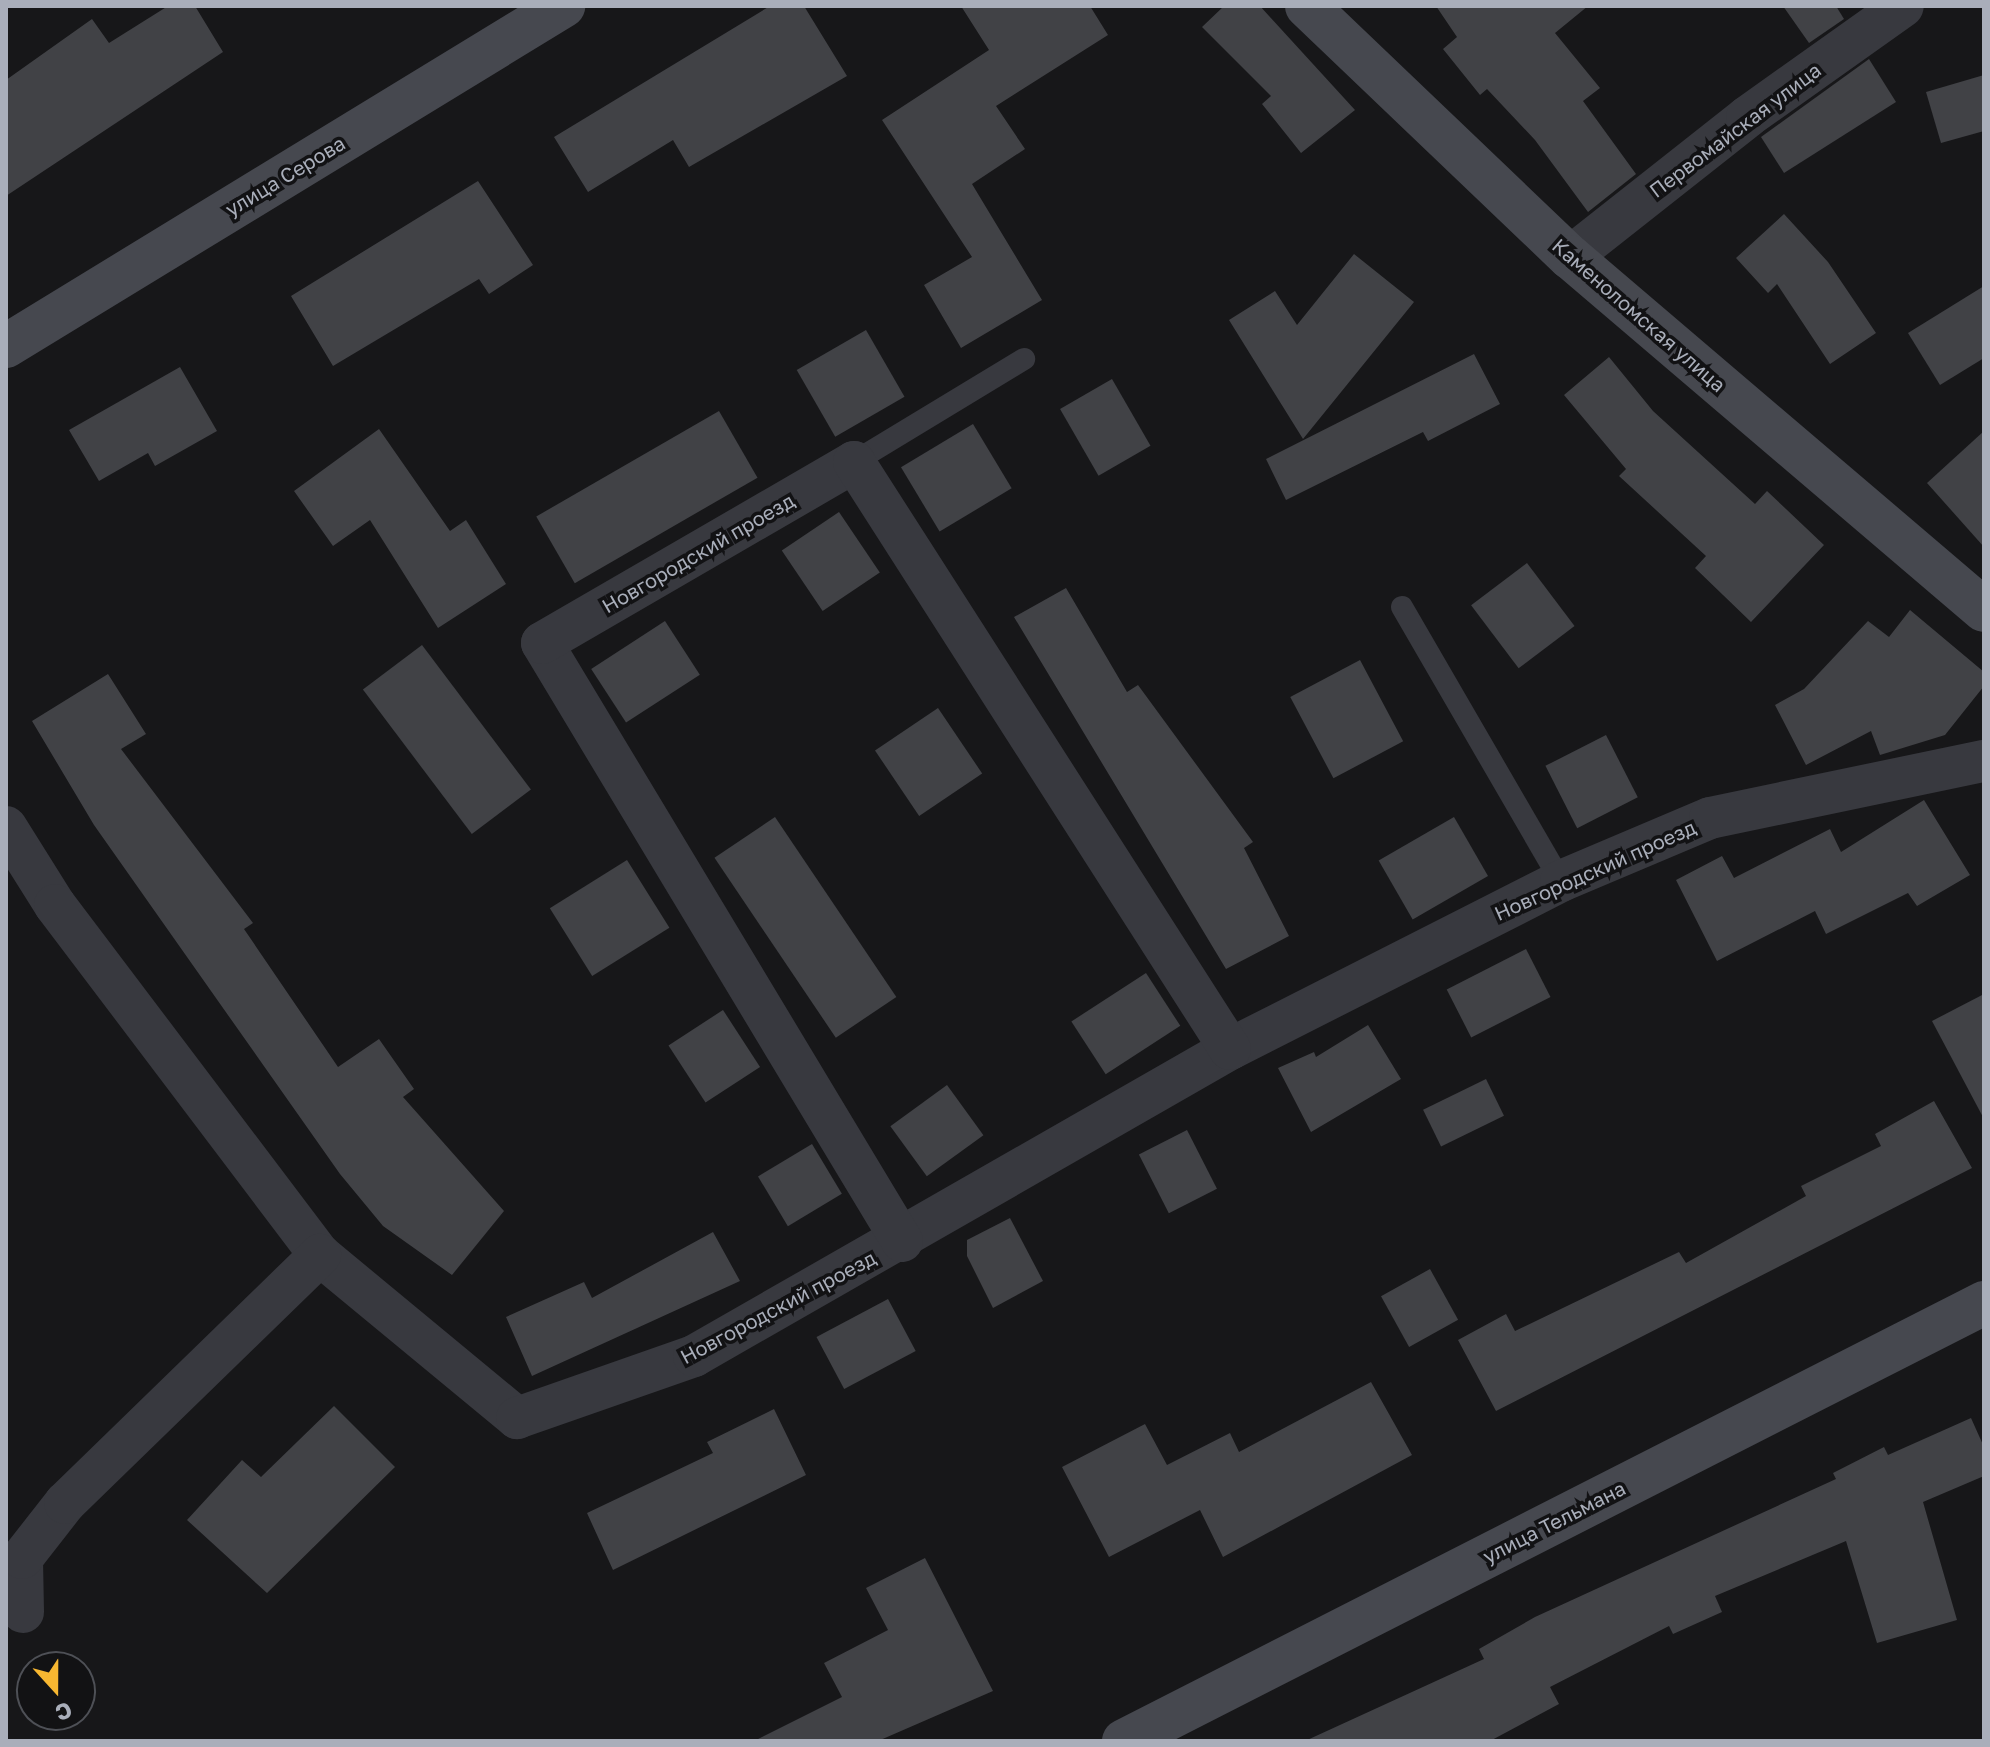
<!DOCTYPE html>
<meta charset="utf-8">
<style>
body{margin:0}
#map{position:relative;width:1990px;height:1747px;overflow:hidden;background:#171719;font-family:"Golos Text",sans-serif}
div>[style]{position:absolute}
.building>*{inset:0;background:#414246;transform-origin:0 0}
.lane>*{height:22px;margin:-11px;padding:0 11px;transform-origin:11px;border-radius:11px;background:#38393f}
.street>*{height:42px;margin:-21px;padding:0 21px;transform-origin:21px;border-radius:21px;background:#38393f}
.secondary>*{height:44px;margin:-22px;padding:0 22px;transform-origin:22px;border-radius:22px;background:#46484f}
span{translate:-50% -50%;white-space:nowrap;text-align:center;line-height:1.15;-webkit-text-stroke:7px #121214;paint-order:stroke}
.street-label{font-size:20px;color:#a9aeba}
.frame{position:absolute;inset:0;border:8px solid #a9aeba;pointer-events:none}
.north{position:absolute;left:16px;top:1651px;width:80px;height:80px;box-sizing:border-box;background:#121214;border:2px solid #4e5056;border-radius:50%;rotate:159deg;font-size:22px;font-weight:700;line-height:32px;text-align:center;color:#a9aeba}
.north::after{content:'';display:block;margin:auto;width:28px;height:36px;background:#f7b731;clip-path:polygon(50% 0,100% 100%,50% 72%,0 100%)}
</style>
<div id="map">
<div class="building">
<div style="clip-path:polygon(168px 6px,195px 6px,223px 52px,6px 196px,6px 80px,92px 19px,109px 43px)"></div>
<div style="clip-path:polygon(770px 6px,804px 6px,847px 76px,689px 167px,673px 140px,588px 192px,554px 137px)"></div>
<div style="clip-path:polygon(961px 6px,1090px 6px,1108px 35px,996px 106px,1025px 149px,972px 184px,1042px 300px,961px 348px,924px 285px,972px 257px,882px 120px,989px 50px)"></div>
<div style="clip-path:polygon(1224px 6px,1260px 6px,1355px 110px,1301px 153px,1262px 104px,1271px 96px,1202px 27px)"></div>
<div style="clip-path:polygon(1436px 6px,1588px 6px,1555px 33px,1600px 88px,1583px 101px,1636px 174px,1588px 212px,1535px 140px,1487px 89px,1480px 95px,1443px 49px,1457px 37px)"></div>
<div style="clip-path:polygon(1783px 6px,1836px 6px,1844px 19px,1809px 43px)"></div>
<div style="clip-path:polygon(1869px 59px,1896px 102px,1784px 173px,1761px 137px)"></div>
<div style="clip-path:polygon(1984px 75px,1984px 131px,1941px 143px,1926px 92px)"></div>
<div style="clip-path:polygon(478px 181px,533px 265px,489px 294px,479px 279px,333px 366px,291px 296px)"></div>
<div style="clip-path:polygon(1784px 214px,1828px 262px,1876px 333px,1830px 364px,1777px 284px,1768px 293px,1736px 258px)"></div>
<div style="clip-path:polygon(1354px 254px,1414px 302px,1303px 439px,1229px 320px,1275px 291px,1297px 325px)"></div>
<div style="clip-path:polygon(1984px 286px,1984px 358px,1940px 385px,1908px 333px)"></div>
<div style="left:866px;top:330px;width:77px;height:80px;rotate:60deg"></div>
<div style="clip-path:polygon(1474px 354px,1500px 404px,1428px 441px,1423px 432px,1286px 500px,1266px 459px)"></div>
<div style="clip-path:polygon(1609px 357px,1653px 411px,1755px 504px,1767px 491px,1824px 545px,1751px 622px,1695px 568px,1706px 556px,1619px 476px,1626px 469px,1564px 395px)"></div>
<div style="clip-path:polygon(180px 367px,217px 431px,155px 466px,148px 453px,99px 481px,69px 430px)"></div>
<div style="left:1112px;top:379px;width:77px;height:60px;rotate:60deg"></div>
<div style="left:719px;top:411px;width:77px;height:211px;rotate:60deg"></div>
<div style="left:973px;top:424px;width:75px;height:84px;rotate:59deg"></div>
<div style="clip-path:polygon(379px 429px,450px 531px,466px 520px,506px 584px,438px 628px,370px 520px,333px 546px,294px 491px)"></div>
<div style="clip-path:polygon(1984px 431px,1984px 547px,1927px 483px)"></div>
<div style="left:839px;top:512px;width:73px;height:69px;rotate:56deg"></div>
<div style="left:1527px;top:563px;width:79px;height:70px;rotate:53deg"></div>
<div style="clip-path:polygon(1066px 588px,1127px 692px,1138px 685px,1253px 842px,1244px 848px,1289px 936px,1226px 969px,1014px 617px)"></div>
<div style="clip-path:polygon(1910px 610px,1984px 672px,1984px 686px,1945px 735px,1880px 755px,1871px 731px,1806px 765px,1775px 705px,1804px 689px,1868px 621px,1889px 637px)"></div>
<div style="left:665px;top:621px;width:64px;height:88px;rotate:57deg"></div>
<div style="left:422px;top:645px;width:181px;height:74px;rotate:53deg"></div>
<div style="left:1360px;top:660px;width:92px;height:79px;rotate:62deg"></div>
<div style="clip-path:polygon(108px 674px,146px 734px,121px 749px,253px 923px,244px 929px,338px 1067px,379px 1039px,414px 1089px,403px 1097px,504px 1211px,452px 1275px,383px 1226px,340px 1174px,94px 825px,32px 721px)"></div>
<div style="left:938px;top:708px;width:79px;height:76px;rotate:56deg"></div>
<div style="left:1606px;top:735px;width:70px;height:68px;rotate:63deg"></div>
<div style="clip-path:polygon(1924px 800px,1970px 875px,1917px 906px,1908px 893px,1826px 934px,1815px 911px,1717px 961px,1676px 880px,1722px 856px,1734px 878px,1830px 829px,1841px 852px)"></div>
<div style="left:775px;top:817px;width:217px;height:73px;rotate:56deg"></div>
<div style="left:1454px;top:817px;width:68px;height:87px;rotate:60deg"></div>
<div style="left:627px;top:860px;width:80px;height:91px;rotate:58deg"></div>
<div style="left:1526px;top:949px;width:54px;height:89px;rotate:63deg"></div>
<div style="left:1146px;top:973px;width:63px;height:89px;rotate:57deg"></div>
<div style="clip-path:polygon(1984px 994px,1984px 1119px,1932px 1021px)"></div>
<div style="left:723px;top:1010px;width:68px;height:65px;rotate:57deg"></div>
<div style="clip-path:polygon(1368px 1025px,1401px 1079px,1311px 1132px,1278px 1068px,1314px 1052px,1316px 1057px)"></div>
<div style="left:1486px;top:1079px;width:41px;height:70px;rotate:64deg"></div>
<div style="left:947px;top:1085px;width:62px;height:70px;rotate:54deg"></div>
<div style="clip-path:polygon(1934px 1101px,1972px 1168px,1496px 1411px,1458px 1340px,1506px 1314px,1515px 1331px,1679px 1252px,1686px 1263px,1806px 1196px,1801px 1186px,1881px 1146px,1875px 1134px)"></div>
<div style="left:1187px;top:1130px;width:66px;height:54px;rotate:63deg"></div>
<div style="left:812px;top:1144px;width:58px;height:63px;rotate:59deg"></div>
<div style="clip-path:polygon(1010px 1218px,1043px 1281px,993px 1308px,967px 1256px,967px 1240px)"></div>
<div style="clip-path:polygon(713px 1232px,740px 1281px,532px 1376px,506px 1317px,584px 1282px,592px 1298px)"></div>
<div style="left:1430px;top:1269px;width:58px;height:56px;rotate:61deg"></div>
<div style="left:888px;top:1299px;width:59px;height:81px;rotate:62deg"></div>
<div style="clip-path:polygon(1371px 1382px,1412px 1455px,1223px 1557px,1200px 1510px,1109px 1557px,1062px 1467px,1145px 1424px,1167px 1465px,1230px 1433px,1239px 1452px)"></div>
<div style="clip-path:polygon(334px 1406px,395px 1467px,267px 1593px,187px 1520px,242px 1460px,261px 1477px)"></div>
<div style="clip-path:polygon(774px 1409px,806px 1475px,613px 1570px,587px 1513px,713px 1453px,707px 1442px)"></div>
<div style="clip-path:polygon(1971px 1418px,1984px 1447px,1984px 1476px,1923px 1502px,1957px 1620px,1877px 1643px,1846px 1541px,1715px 1596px,1722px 1612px,1673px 1634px,1669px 1626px,1550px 1687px,1559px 1704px,1490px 1741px,1305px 1741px,1484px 1659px,1479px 1649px,1535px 1617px,1836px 1479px,1833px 1473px,1884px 1447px,1888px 1455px)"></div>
<div style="clip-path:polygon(925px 1558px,993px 1691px,878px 1741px,754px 1741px,842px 1697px,824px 1663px,888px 1630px,866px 1588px)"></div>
</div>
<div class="lane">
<div style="left:854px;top:462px;width:199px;rotate:-31.2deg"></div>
<div style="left:1402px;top:607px;width:317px;rotate:59.9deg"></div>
</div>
<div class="street">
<div style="left:1570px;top:257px;width:226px;rotate:-38.3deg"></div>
<div style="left:1747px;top:117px;width:191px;rotate:-35.4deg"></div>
<div style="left:6px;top:827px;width:92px;rotate:57.9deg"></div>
<div style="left:55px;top:905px;width:439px;rotate:52.9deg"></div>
<div style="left:320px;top:1255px;width:256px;rotate:39.6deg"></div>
<div style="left:517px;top:1418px;width:188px;rotate:-19.3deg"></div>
<div style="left:694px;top:1356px;width:618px;rotate:-29.8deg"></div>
<div style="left:1230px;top:1049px;width:371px;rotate:-26.9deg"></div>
<div style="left:1561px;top:881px;width:162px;rotate:-22.9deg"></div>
<div style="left:1710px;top:818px;width:280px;rotate:-11.8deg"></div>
<div style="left:902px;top:1241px;width:698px;rotate:-121.05deg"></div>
<div style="left:542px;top:643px;width:361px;rotate:-30.1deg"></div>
<div style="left:854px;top:462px;width:697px;rotate:57.36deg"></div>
<div style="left:23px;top:1612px;width:54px;rotate:-91.1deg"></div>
<div style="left:22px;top:1558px;width:70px;rotate:-52deg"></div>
<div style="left:65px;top:1503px;width:356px;rotate:-44.2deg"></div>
</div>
<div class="secondary">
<div style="left:1307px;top:6px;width:364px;rotate:43.7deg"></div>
<div style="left:1570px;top:257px;width:544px;rotate:40.45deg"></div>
<div style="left:6px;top:346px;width:653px;rotate:-31.4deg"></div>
<div style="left:1124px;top:1741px;width:965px;rotate:-26.99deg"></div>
</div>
<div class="street-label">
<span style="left:1735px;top:130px;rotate:-37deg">Первомайская улица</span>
<span style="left:285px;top:176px;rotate:-31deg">улица Серова</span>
<span style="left:1639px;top:315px;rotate:41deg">Каменоломская улица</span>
<span style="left:698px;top:553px;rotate:-30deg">Новгородский проезд</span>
<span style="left:1595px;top:870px;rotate:-24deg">Новгородский проезд</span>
<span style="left:778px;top:1307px;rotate:-28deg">Новгородский проезд</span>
<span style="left:1554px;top:1522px;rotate:-27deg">улица Тельмана</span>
</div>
<div class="frame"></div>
<div class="north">С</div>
</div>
